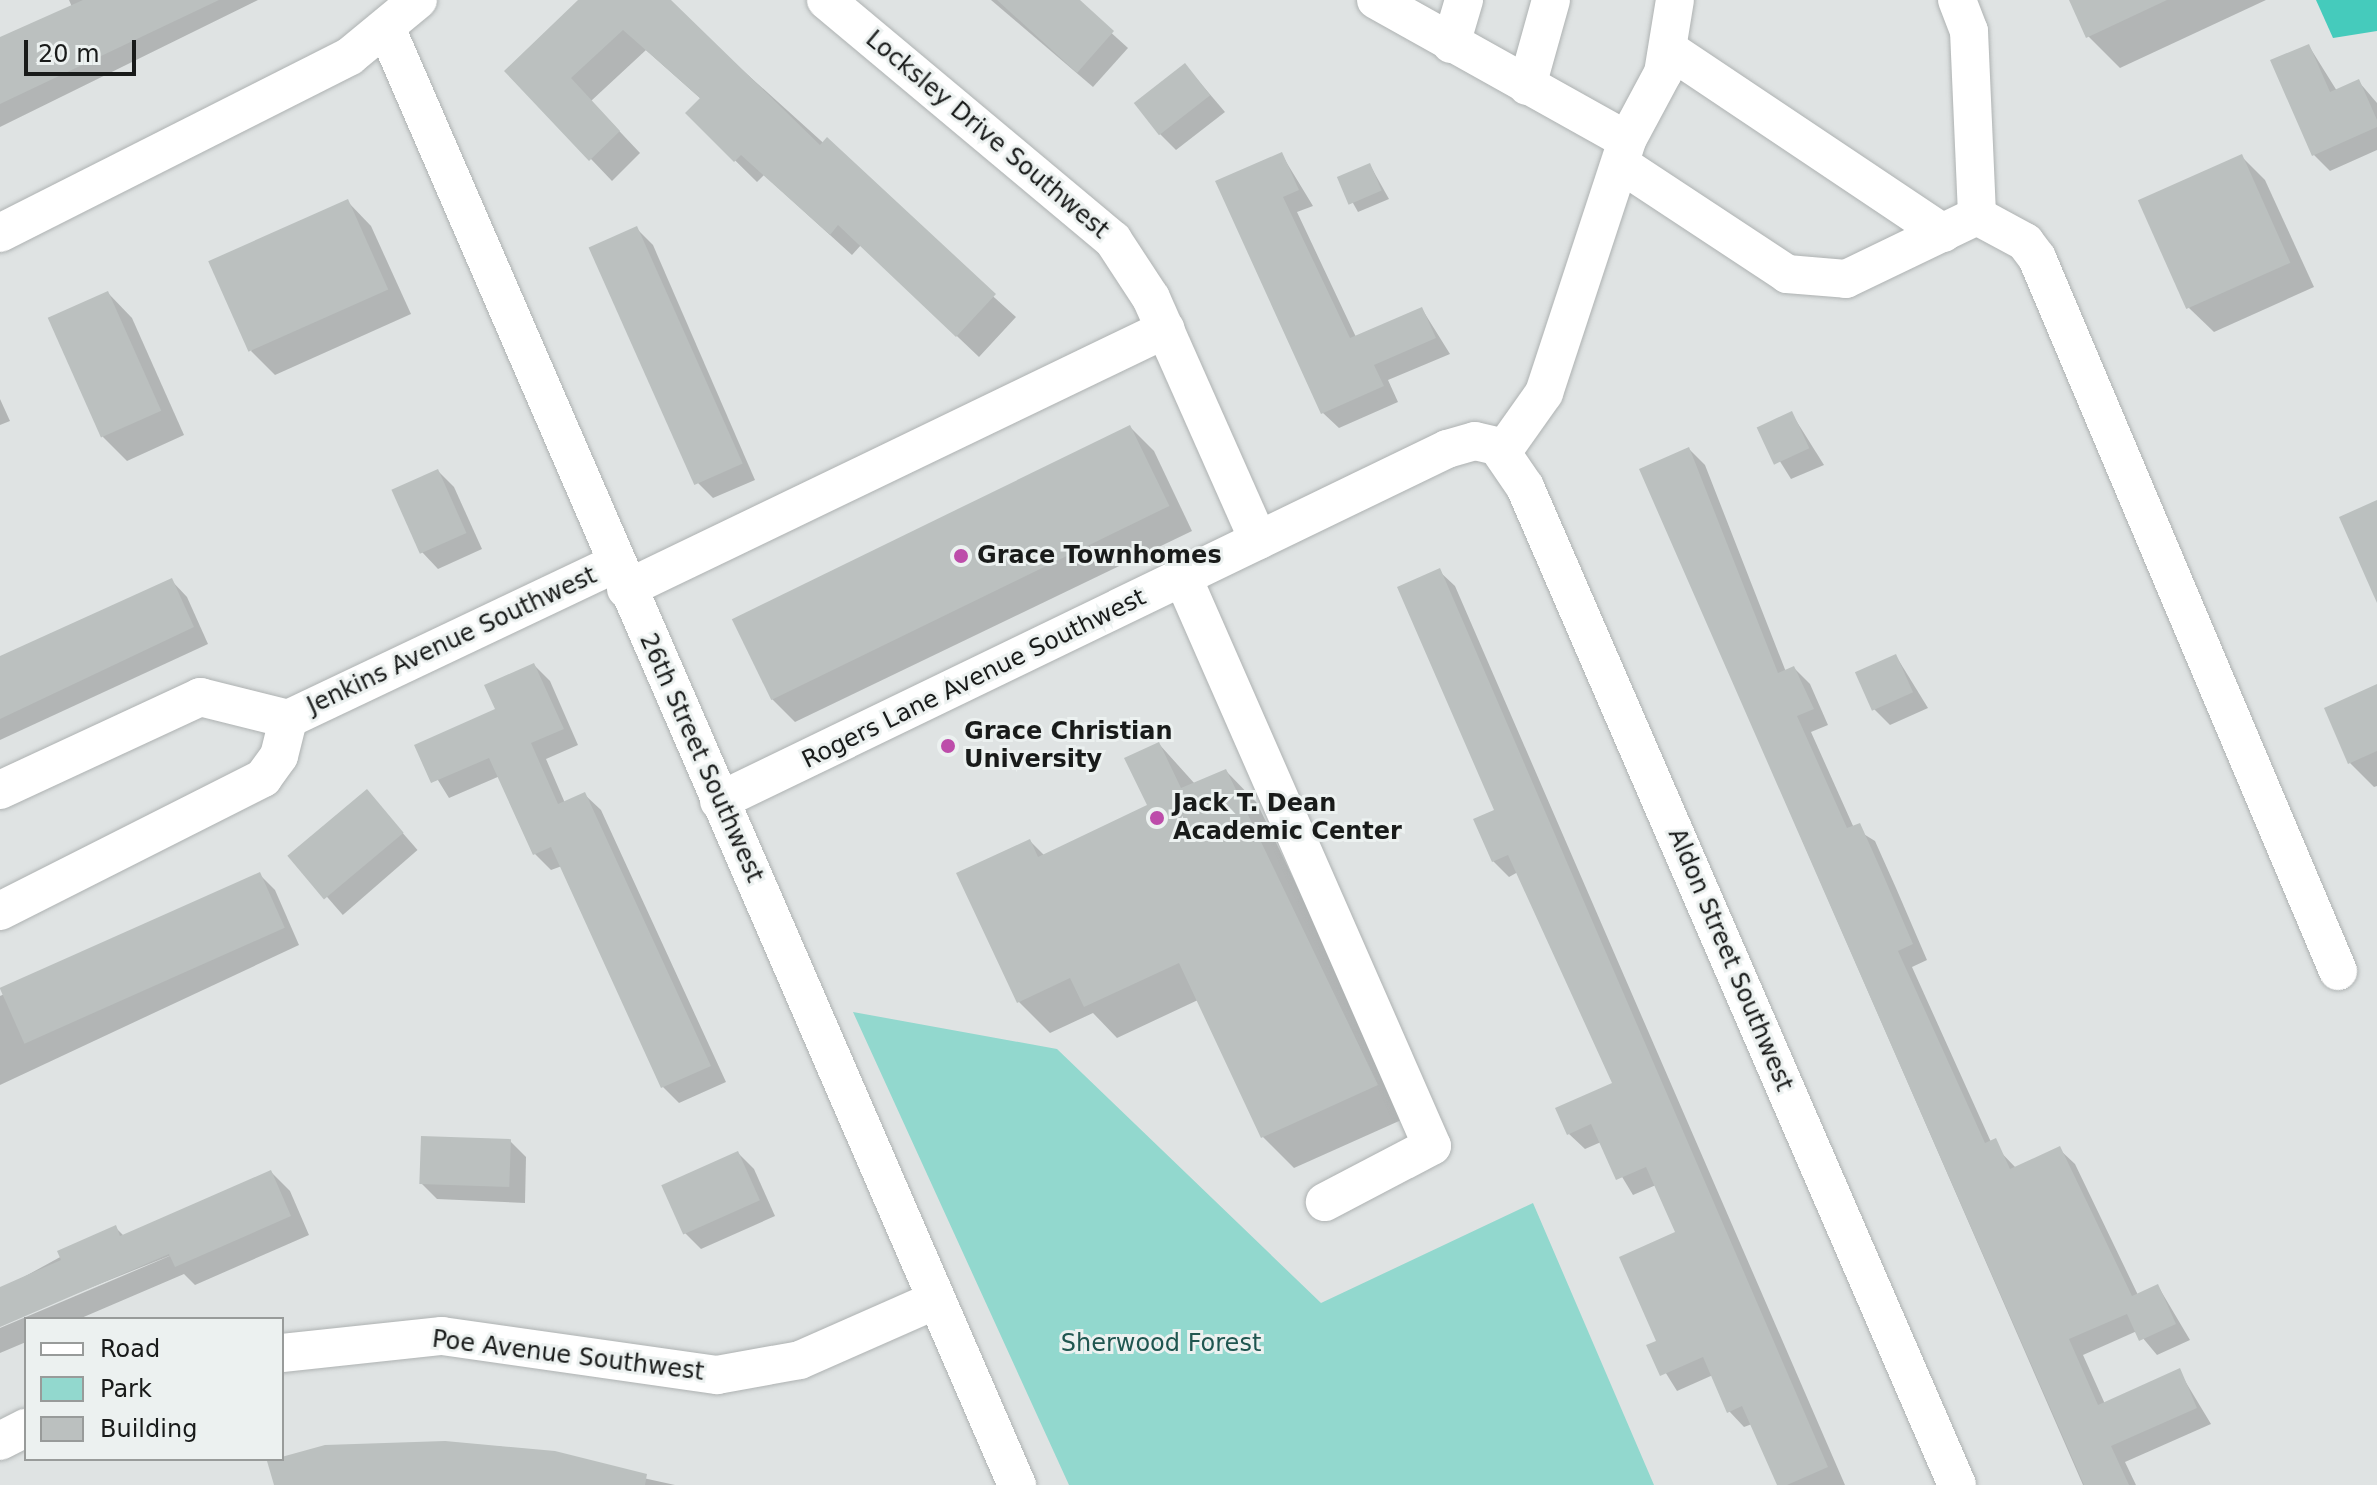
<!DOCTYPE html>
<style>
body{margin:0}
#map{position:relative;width:2377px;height:1485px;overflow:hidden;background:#dfe3e3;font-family:"DejaVu Sans",sans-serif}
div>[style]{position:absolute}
.green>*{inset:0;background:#92d8ce}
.forest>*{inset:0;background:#45cbbc}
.shadow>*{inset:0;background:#0003;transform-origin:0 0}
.building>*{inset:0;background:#bbc0bf;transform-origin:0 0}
.roads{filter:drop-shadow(0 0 2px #aeb2b2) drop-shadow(0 0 2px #aeb2b2)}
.minor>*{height:38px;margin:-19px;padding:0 19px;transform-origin:19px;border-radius:19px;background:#fff}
.dots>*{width:22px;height:22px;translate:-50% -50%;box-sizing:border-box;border:4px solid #ecf1f0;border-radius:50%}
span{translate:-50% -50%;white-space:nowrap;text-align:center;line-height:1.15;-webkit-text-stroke:6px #ecf1f0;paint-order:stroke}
.street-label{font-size:24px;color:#191b1a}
.poi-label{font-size:24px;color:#191b1a;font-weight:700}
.left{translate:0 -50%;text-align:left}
.park-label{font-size:24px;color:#1f5650}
.legend{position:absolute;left:24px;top:1317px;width:260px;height:144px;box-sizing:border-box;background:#ecf1f0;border:2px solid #989b9a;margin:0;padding:10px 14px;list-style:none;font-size:24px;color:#191b1a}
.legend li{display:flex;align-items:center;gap:16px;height:40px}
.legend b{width:40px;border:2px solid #989b9a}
.scale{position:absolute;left:24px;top:40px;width:112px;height:36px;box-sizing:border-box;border:4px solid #191b1a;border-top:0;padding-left:10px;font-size:24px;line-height:28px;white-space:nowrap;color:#191b1a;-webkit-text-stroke:6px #ecf1f0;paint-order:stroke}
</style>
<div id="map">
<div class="green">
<div style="clip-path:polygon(853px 1012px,1057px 1049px,1321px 1303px,1533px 1203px,1654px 1485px,1069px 1485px)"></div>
</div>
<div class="forest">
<div style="clip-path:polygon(2316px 0,2377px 0,2377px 31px,2333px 38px)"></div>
</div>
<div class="shadow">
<div style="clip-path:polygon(69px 0,258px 0,0 127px,0 39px,72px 7px)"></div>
<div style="clip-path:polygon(581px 0,665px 0,1016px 317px,979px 357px,861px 245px,852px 255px,764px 175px,757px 182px,687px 113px,701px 99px,646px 50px,591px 101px,640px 153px,612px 181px,507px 71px)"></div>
<div style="clip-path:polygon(991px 0,1075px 0,1128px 48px,1093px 87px)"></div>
<div style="clip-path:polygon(2071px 0,2266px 0,2120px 68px,2088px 36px)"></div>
<div style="clip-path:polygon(2309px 46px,2337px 91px,2359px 82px,2377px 103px,2377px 150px,2330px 171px,2314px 155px)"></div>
<div style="clip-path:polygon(1185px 65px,1225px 112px,1176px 150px,1160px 134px)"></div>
<div style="clip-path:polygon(1282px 155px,1313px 206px,1297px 212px,1356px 337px,1422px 309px,1450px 354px,1388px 380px,1398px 402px,1339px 428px,1323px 413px,1218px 182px)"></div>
<div style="clip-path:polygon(2241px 156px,2265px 180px,2314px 287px,2214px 332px,2189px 308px)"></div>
<div style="clip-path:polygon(1370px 165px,1389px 199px,1358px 212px,1339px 178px)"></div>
<div style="clip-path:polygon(347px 201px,371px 226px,411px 314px,275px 375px,251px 351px)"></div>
<div style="clip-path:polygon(637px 229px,653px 245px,755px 480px,713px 498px,697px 482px)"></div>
<div style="clip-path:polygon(108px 293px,132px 318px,184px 435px,127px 461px,103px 437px)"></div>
<div style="clip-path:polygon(0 399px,10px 421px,0 425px)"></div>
<div style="clip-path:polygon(1792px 414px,1824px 465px,1791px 479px,1759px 428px)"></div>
<div style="clip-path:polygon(1130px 427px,1154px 451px,1192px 531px,795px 722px,771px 698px)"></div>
<div style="clip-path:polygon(1689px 449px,1705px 465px,1786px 672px,1794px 668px,1810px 684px,1828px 725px,1811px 732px,1854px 828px,1875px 841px,1896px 888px,1927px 960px,1912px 967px,1991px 1142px,2016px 1168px,2059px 1149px,2075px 1164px,2138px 1295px,2158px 1286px,2190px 1340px,2157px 1355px,2137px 1331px,2083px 1355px,2105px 1404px,2179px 1371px,2211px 1424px,2125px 1462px,2136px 1485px,2083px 1485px,1641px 470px)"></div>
<div style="clip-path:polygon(438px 471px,454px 487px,482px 549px,438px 569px,422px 552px)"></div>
<div style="clip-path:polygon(1439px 571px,1455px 586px,1845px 1485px,1779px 1485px,1752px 1424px,1744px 1427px,1729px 1411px,1713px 1375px,1677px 1391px,1649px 1346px,1659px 1342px,1677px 1233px,1656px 1185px,1633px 1195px,1601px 1142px,1585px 1149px,1569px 1134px,1615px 1084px,1518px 872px,1509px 877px,1493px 861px,1496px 811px)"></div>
<div style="clip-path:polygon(171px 580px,187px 597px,208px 644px,0 740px,0 658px)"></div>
<div style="clip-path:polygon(1896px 656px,1928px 708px,1890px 725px,1874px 709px)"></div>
<div style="clip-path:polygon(534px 665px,550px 681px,578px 745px,546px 759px,565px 803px,584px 794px,601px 810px,726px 1082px,679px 1103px,663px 1087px,562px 866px,551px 870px,535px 854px,500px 776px,449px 798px,417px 746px,498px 710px)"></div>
<div style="clip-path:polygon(2377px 686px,2377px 786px,2374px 787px,2350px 763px)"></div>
<div style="clip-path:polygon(1159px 744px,1195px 784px,1226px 771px,1257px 803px,1408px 1117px,1294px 1168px,1262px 1136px,1198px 1000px,1117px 1038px,1093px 1013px,1050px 1033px,1019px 1002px,1030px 841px,1045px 856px,1150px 806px)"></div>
<div style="left:367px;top:792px;width:77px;height:99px;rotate:49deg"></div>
<div style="clip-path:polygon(259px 874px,275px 890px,299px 945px,0 1085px,0 996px)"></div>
<div style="clip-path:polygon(510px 1141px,526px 1157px,525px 1203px,437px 1199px,421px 1183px)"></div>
<div style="clip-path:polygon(738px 1153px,754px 1169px,775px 1216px,701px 1249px,685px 1233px)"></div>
<div style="clip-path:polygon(271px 1172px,290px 1191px,309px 1235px,195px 1285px,184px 1274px,79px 1319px,26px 1319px,26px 1342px,0 1353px,0 1328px,179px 1252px,0 1324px,0 1290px,115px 1227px,124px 1236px)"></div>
<div style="clip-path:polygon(498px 1446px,675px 1485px,276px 1485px,326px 1447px)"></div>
</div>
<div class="building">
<div style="clip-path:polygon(83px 0,219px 0,0 104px,0 37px)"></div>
<div style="clip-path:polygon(578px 0,671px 0,820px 145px,827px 137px,996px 294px,956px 337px,838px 225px,830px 235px,741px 155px,734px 162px,685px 113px,700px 98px,623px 30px,571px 78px,620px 131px,589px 161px,504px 71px)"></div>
<div style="clip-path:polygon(997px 0,1080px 0,1114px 31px,1077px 73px)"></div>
<div style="clip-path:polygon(2069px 0,2167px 0,2086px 38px)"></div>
<div style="clip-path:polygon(2309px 44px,2330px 92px,2359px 79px,2377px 120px,2377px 127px,2312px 156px,2270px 60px)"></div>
<div style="left:1185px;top:63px;width:41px;height:65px;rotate:52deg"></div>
<div style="clip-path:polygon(1282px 152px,1299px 190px,1283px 197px,1350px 338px,1422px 307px,1436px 338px,1374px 365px,1384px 386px,1321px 414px,1215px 181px)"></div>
<div style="left:2242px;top:154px;width:119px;height:114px;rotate:66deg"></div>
<div style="left:1370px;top:163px;width:30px;height:36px;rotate:67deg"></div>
<div style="left:348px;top:199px;width:99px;height:153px;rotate:66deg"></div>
<div style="left:637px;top:226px;width:260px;height:53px;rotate:66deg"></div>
<div style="left:108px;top:291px;width:131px;height:66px;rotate:66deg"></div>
<div style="left:1792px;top:411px;width:41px;height:39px;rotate:65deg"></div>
<div style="left:1130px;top:425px;width:90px;height:443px;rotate:64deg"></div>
<div style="clip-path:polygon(1689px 447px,1778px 673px,1794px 666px,1814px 709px,1797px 716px,1847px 828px,1860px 823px,1881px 870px,1913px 944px,1898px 951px,1985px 1143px,1996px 1138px,2010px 1169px,2060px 1146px,2132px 1296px,2158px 1284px,2176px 1324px,2139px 1341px,2127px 1314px,2069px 1339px,2098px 1405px,2180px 1368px,2197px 1408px,2111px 1446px,2129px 1485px,2084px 1485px,1639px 469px)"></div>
<div style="left:438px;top:469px;width:70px;height:51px;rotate:66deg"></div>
<div style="clip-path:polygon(2377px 500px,2377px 603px,2339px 517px)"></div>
<div style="clip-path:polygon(1440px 568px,1828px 1467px,1787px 1485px,1777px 1485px,1742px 1406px,1727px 1413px,1703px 1357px,1660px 1376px,1646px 1345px,1656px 1341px,1619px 1257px,1675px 1232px,1646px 1167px,1616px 1180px,1591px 1124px,1567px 1135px,1555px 1108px,1612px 1083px,1508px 855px,1492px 862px,1473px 819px,1494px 810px,1397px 587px)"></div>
<div style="clip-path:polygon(172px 578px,194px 627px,0 719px,0 656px)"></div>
<div style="left:1896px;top:654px;width:42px;height:45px;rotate:66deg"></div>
<div style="clip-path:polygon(534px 663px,564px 729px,531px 743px,558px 804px,585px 792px,711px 1066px,661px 1088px,551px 847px,533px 855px,489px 758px,431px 783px,414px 745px,495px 709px,484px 685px)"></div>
<div style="clip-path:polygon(2377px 684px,2377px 751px,2348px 764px,2324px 708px)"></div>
<div style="clip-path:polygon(1159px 742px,1181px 788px,1226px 769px,1378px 1085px,1261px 1138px,1179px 963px,1084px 1007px,1070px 978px,1017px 1003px,956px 873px,1030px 839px,1038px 857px,1147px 805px,1124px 758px)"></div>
<div style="left:367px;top:789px;width:57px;height:104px;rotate:50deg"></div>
<div style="left:260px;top:872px;width:61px;height:285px;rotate:66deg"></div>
<div style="left:421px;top:1136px;width:90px;height:48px;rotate:2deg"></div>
<div style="left:738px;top:1151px;width:54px;height:84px;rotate:66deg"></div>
<div style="clip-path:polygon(271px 1170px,291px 1216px,175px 1267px,169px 1254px,0 1327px,0 1287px,61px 1260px,57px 1251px,116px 1225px,120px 1236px)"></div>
<div style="clip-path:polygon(445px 1441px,555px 1451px,647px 1474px,645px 1485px,274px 1485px,267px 1461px,325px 1445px)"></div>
</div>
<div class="roads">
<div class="minor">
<div style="left:826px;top:0;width:374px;rotate:39.9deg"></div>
<div style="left:1113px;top:240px;width:69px;rotate:56.8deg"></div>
<div style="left:1151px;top:298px;width:265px;rotate:66.1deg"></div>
<div style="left:1376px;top:0;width:287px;rotate:29.2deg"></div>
<div style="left:1957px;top:0;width:33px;rotate:69deg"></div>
<div style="left:1969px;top:31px;width:185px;rotate:87.5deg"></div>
<div style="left:1977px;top:216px;width:55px;rotate:28.4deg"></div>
<div style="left:2025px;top:242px;width:20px;rotate:53deg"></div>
<div style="left:2037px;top:258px;width:774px;rotate:67.11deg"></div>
<div style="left:387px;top:30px;width:1586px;rotate:66.59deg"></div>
<div style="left:1451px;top:44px;width:46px;rotate:-73.5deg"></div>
<div style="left:1668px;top:49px;width:331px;rotate:33.8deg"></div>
<div style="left:1527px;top:86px;width:89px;rotate:-74.4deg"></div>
<div style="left:1622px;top:165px;width:198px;rotate:33.4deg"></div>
<div style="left:1787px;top:274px;width:59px;rotate:4.8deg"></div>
<div style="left:1846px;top:279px;width:145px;rotate:-25.7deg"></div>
<div style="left:0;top:233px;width:392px;rotate:-26.8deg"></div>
<div style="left:350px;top:56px;width:88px;rotate:-39.5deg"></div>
<div style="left:1503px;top:451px;width:71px;rotate:-54.7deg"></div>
<div style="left:1544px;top:393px;width:266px;rotate:-71.8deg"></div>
<div style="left:1627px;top:140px;width:76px;rotate:-61.8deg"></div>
<div style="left:1663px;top:73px;width:74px;rotate:-80.7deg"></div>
<div style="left:1183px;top:578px;width:620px;rotate:66.33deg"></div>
<div style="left:1432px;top:1146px;width:121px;rotate:152.4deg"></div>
<div style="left:626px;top:589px;width:599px;rotate:-25.71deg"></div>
<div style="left:0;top:790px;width:221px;rotate:-24.9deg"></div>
<div style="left:200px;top:697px;width:91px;rotate:14deg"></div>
<div style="left:288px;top:719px;width:362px;rotate:-25.4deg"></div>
<div style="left:719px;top:801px;width:809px;rotate:-25.8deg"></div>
<div style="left:1447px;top:449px;width:29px;rotate:-16deg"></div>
<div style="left:1475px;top:441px;width:23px;rotate:13deg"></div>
<div style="left:1497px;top:446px;width:50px;rotate:55.7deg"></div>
<div style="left:1525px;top:487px;width:1087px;rotate:66.59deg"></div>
<div style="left:0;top:911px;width:295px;rotate:-26.8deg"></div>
<div style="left:263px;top:778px;width:27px;rotate:-54deg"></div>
<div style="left:279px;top:756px;width:38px;rotate:-76deg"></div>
<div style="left:282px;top:1353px;width:161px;rotate:-6.1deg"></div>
<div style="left:442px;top:1336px;width:278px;rotate:8.1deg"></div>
<div style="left:717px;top:1375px;width:84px;rotate:-10.2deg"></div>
<div style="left:800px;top:1360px;width:149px;rotate:-23.8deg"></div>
<div style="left:0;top:1441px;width:29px;rotate:-27deg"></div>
</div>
</div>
<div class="dots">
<div style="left:961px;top:556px;background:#bd4daa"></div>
<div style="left:948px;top:746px;background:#bd4daa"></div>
<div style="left:1157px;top:818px;background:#bd4daa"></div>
</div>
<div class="street-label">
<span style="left:987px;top:135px;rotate:40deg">Locksley Drive Southwest</span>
<span style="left:452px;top:641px;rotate:-25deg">Jenkins Avenue Southwest</span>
<span style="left:974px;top:679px;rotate:-26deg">Rogers Lane Avenue Southwest</span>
<span style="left:701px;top:758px;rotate:66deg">26th Street Southwest</span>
<span style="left:1730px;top:960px;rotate:67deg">Aldon Street Southwest</span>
<span style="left:568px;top:1356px;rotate:7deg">Poe Avenue Southwest</span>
</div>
<div class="poi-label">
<span class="left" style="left:977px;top:556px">Grace Townhomes</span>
<span class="left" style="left:964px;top:746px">Grace Christian<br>University</span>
<span class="left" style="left:1173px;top:818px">Jack T. Dean<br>Academic Center</span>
</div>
<div class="park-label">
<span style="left:1161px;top:1344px">Sherwood Forest</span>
</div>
<ul class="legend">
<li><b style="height:10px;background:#fff"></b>Road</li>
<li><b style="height:22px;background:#92d8ce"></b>Park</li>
<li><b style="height:22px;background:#bbc0bf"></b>Building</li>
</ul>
<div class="scale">20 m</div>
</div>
